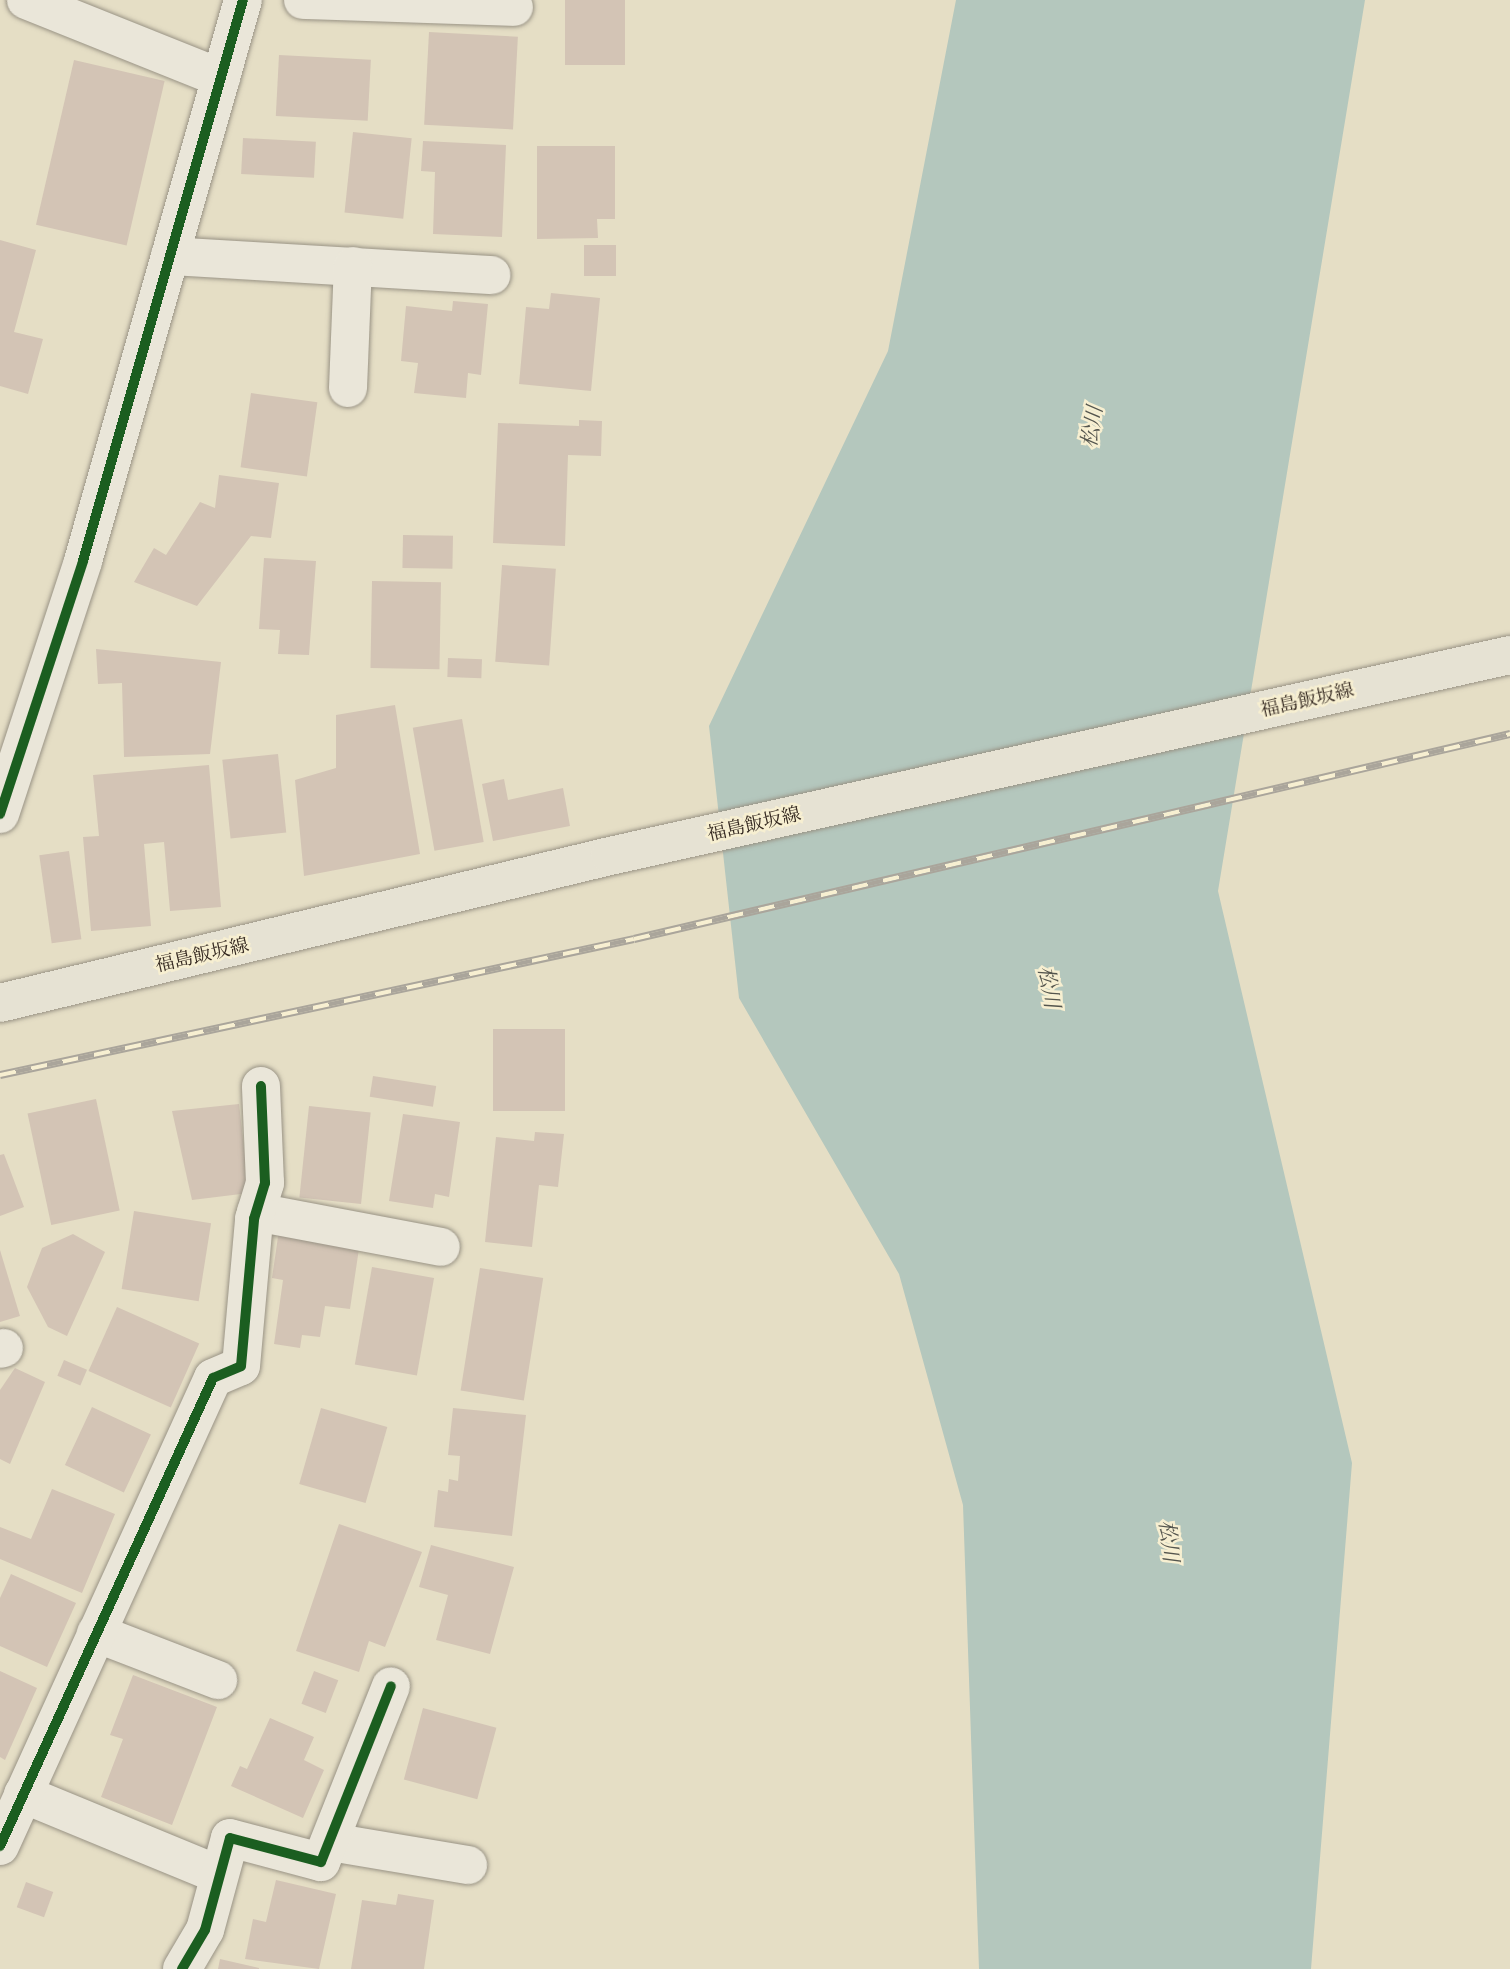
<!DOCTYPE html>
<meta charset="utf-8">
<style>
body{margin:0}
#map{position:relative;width:1510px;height:1969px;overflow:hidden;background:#e5dec5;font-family:"Libre Caslon Text","Noto Serif JP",serif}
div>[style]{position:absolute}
.water>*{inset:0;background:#b4c7bd}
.building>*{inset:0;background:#d3c4b5;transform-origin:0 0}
.roads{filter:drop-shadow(0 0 2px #999385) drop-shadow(0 0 2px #999385)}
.minor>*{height:38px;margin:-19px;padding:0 19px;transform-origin:19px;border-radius:19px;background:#eae6d9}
.major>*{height:38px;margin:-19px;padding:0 19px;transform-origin:19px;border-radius:19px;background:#e6e2d3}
.rail>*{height:8px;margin-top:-4px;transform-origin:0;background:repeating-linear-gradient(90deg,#f7efd1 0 16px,#aaa59b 0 32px);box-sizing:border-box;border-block:2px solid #aaa59b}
.cycleway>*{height:10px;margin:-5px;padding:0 5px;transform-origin:5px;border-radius:5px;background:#1b5e20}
span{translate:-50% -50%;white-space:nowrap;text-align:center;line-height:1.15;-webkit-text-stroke:5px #f7efd1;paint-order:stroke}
.street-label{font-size:19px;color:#342820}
.water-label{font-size:21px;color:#54554e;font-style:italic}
</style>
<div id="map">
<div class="water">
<div style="clip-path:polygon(956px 0,1365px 0,1218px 891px,1352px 1463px,1311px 1969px,979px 1969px,963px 1505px,899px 1274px,739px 998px,709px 726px,888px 351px)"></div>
</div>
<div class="building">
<div style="left:565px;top:0;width:60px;height:65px"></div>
<div style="left:429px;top:32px;width:89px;height:93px;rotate:3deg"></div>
<div style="left:279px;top:55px;width:92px;height:61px;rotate:3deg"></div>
<div style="left:74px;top:60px;width:93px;height:169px;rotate:13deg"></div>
<div style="left:353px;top:132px;width:59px;height:81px;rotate:6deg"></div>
<div style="left:243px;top:138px;width:73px;height:36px;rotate:3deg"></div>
<div style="clip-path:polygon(423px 141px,506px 145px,502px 237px,433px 234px,435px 172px,421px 171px)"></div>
<div style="clip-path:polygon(537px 146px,615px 146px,615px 219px,597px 219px,598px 238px,537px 239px)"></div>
<div style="clip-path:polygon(0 240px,36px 250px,14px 332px,43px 339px,28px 394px,0 386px)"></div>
<div style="left:584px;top:245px;width:32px;height:31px"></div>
<div style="clip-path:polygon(551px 293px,600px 298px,591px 391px,519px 384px,526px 307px,549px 309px)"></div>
<div style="clip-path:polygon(453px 301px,488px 304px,481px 375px,468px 373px,466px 398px,414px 393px,418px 363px,401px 361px,406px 306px,452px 311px)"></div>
<div style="left:251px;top:393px;width:67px;height:75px;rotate:8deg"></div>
<div style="clip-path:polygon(579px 420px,602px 421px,601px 456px,568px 455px,565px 546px,493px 543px,498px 423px,579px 426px)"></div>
<div style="clip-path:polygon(219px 475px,279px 483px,271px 538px,251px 536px,197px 606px,134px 582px,154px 548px,166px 555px,200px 502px,215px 508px)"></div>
<div style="left:403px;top:535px;width:50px;height:33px;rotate:1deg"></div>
<div style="clip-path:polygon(264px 558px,316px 561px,309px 655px,278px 654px,280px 630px,259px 629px)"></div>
<div style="left:502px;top:565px;width:54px;height:97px;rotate:4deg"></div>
<div style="left:372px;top:581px;width:69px;height:87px;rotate:1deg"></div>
<div style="clip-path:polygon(96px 649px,221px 662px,210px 754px,124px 757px,122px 683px,98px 684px)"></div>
<div style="left:448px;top:658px;width:34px;height:19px;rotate:2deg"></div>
<div style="clip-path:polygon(395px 705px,420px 854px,304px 876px,295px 780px,336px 768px,336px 715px)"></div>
<div style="left:462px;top:719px;width:125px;height:50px;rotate:80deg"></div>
<div style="left:278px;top:754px;width:79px;height:56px;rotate:84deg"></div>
<div style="clip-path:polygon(209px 765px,221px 907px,170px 911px,164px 842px,144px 844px,151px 926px,91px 931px,83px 837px,99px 836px,93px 775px)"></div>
<div style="clip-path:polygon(504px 779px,508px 800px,563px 788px,570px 826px,493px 841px,482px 784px)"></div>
<div style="left:69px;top:851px;width:89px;height:30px;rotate:82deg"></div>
<div style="left:493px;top:1029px;width:72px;height:82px"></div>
<div style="left:373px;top:1076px;width:64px;height:21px;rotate:9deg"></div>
<div style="left:96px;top:1099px;width:114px;height:70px;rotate:78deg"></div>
<div style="clip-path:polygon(239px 1104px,249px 1193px,192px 1200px,172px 1111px)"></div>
<div style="left:309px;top:1106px;width:62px;height:92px;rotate:6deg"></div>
<div style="clip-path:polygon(403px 1114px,460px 1122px,449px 1197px,435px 1194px,433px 1208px,389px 1201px)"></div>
<div style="clip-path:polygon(535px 1132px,564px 1134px,558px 1187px,539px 1185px,532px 1247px,485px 1242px,496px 1137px,534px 1141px)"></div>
<div style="clip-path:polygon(4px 1154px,24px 1207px,0 1216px,0 1155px)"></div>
<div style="left:134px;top:1211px;width:78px;height:79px;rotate:9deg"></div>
<div style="clip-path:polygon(279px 1230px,360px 1242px,350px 1309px,325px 1306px,320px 1337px,302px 1335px,300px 1348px,274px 1344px,283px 1280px,272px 1278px)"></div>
<div style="clip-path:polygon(73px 1234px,105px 1252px,67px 1336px,48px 1327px,27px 1287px,42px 1248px)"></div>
<div style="clip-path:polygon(0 1250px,20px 1316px,0 1322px)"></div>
<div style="left:372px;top:1267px;width:63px;height:99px;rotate:10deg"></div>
<div style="left:480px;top:1268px;width:64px;height:124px;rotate:9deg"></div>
<div style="left:117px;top:1307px;width:90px;height:70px;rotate:24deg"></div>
<div style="left:64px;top:1360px;width:25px;height:17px;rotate:23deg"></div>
<div style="clip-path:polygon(15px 1368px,45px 1382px,10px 1464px,0 1459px,0 1390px)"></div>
<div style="left:92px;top:1407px;width:65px;height:64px;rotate:25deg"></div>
<div style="left:321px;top:1408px;width:69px;height:79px;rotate:16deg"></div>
<div style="clip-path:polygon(453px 1408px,526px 1415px,512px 1536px,434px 1527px,438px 1490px,448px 1492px,449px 1479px,458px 1481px,460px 1456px,448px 1455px)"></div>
<div style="clip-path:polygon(52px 1489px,115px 1514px,82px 1593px,0 1559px,0 1527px,31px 1539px)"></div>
<div style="clip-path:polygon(339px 1524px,422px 1552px,385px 1647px,369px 1641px,359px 1672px,296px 1651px)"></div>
<div style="clip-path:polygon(431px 1545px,514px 1567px,490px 1654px,436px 1640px,448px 1595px,419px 1587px)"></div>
<div style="clip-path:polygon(11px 1574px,76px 1603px,47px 1667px,0 1646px,0 1598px)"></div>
<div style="clip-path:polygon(0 1671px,37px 1688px,5px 1760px,0 1757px)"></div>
<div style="left:314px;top:1671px;width:26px;height:35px;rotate:21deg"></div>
<div style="clip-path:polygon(133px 1675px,217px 1707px,172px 1825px,101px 1797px,123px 1739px,110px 1735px)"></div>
<div style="left:423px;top:1708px;width:76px;height:74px;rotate:15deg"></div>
<div style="clip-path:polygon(270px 1718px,314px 1737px,304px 1760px,324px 1770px,303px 1818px,231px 1786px,240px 1766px,247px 1769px)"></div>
<div style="clip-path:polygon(276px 1880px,336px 1894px,319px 1969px,245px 1959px,253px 1919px,266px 1922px)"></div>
<div style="left:26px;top:1882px;width:29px;height:27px;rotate:20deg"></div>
<div style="clip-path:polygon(398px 1894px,434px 1900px,424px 1969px,351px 1969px,362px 1900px,396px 1905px)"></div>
<div style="clip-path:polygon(220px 1959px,259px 1968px,259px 1969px,218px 1969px)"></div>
</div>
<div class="roads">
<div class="minor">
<div style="left:26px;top:0;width:210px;rotate:21.8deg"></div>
<div style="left:303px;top:0;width:211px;rotate:1.9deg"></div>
<div style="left:170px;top:256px;width:322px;rotate:3.4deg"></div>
<div style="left:348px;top:388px;width:122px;rotate:-87.7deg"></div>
<div style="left:0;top:814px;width:266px;rotate:-71.8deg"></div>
<div style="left:83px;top:561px;width:583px;rotate:-74.08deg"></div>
<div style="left:256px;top:1212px;width:188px;rotate:10.7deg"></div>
<div style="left:0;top:1349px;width:4px;rotate:-14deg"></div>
<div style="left:96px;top:1633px;width:131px;rotate:21.1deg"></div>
<div style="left:23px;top:1794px;width:210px;rotate:22.4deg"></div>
<div style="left:330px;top:1842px;width:140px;rotate:9.5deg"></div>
<div style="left:0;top:1846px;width:514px;rotate:-65.53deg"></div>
<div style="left:213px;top:1378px;width:30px;rotate:-23deg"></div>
<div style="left:241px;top:1366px;width:148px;rotate:-84.9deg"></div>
<div style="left:254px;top:1219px;width:38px;rotate:-73deg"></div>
<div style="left:265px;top:1183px;width:97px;rotate:-92.4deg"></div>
<div style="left:182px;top:1969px;width:45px;rotate:-59.5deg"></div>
<div style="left:205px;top:1930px;width:95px;rotate:-74.8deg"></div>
<div style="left:230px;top:1838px;width:94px;rotate:14.8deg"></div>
<div style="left:321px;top:1862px;width:189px;rotate:-68.3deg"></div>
</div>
<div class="major">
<div style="left:0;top:1003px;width:627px;rotate:-13.55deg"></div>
<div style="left:610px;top:856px;width:922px;rotate:-12.59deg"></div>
</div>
</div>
<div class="rail">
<div style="left:0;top:1075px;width:648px;rotate:-12.11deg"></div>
<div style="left:634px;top:939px;width:900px;rotate:-13.17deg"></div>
</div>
<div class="cycleway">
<div style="left:0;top:814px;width:266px;rotate:-71.8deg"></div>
<div style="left:83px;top:561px;width:583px;rotate:-74.08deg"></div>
<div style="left:0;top:1846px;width:514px;rotate:-65.53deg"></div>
<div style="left:213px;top:1378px;width:30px;rotate:-23deg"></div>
<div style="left:241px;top:1366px;width:148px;rotate:-84.9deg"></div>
<div style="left:254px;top:1219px;width:38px;rotate:-73deg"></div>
<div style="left:265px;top:1183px;width:97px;rotate:-92.4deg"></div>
<div style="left:182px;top:1969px;width:45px;rotate:-59.5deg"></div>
<div style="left:205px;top:1930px;width:95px;rotate:-74.8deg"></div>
<div style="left:230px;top:1838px;width:94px;rotate:14.8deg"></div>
<div style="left:321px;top:1862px;width:189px;rotate:-68.3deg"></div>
</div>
<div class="street-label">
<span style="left:1307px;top:700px;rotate:-13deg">福島飯坂線</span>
<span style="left:754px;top:824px;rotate:-13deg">福島飯坂線</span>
<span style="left:202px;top:955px;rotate:-13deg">福島飯坂線</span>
</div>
<div class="water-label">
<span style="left:1092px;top:427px;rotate:-81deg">松川</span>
<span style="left:1049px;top:987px;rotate:80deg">松川</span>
<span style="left:1169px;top:1541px;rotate:83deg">松川</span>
</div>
</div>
